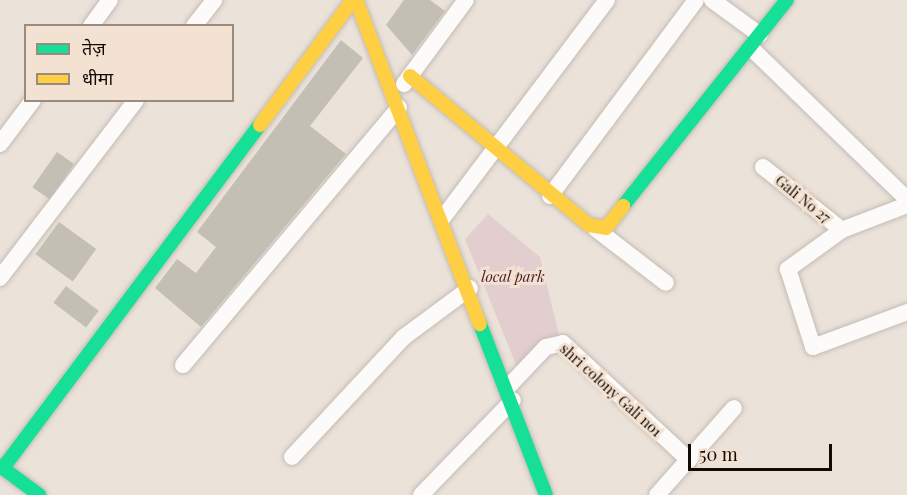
<!DOCTYPE html>
<meta charset="utf-8">
<style>
body{margin:0}
#map{position:relative;width:907px;height:495px;overflow:hidden;background:#ebe2d9;font-family:"Playfair Display","Noto Sans Devanagari",serif}
div>[style]{position:absolute}
.green>*{inset:0;background:#e2cece}
.building>*{inset:0;background:#c4bfb5;transform-origin:0 0}
.roads{filter:drop-shadow(0 0 2px #c3bcb5) drop-shadow(0 0 2px #c3bcb5)}
.street>*{height:16px;margin:-8px;padding:0 8px;transform-origin:8px;border-radius:8px;background:#fcfbf9}
.fast>*{height:14px;margin:-7px;padding:0 7px;transform-origin:7px;border-radius:7px;background:#16e098}
.slow>*{height:14px;margin:-7px;padding:0 7px;transform-origin:7px;border-radius:7px;background:#ffcf43}
span{translate:-50% -50%;white-space:nowrap;text-align:center;line-height:1.15;-webkit-text-stroke:6px #f3e1d1;paint-order:stroke}
.street-label{font-size:15px;color:#110b06}
.park-label{font-size:15px;color:#4c1c2d;font-style:italic}
.legend{position:absolute;left:24px;top:24px;width:210px;height:78px;box-sizing:border-box;background:#f3e1d1;border:2px solid #998b80;margin:0;padding:8px 10px;list-style:none;font-size:18px;color:#110b06}
.legend li{display:flex;align-items:center;gap:12px;height:30px}
.legend b{width:30px;border:2px solid #998b80}
.scale{position:absolute;left:688px;top:444px;width:144px;height:27px;box-sizing:border-box;border:3px solid #110b06;border-top:0;padding-left:8px;font-size:18px;line-height:21px;white-space:nowrap;color:#110b06;-webkit-text-stroke:4px #f3e1d1;paint-order:stroke}
</style>
<div id="map">
<div class="green">
<div style="clip-path:polygon(488px 214px,540px 257px,559px 335px,519px 372px,465px 239px)"></div>
</div>
<div class="building">
<div style="clip-path:polygon(404px 0,430px 0,445px 11px,412px 55px,386px 25px)"></div>
<div style="clip-path:polygon(341px 40px,363px 58px,310px 126px,346px 154px,201px 327px,155px 288px,177px 259px,196px 273px,216px 247px,197px 232px)"></div>
<div style="left:57px;top:152px;width:21px;height:43px;rotate:35deg"></div>
<div style="left:59px;top:222px;width:46px;height:40px;rotate:36deg"></div>
<div style="left:66px;top:286px;width:41px;height:21px;rotate:37deg"></div>
</div>
<div class="roads">
<div class="street">
<div style="left:712px;top:0;width:59px;rotate:36.1deg"></div>
<div style="left:91px;top:26px;width:32px;rotate:-54deg"></div>
<div style="left:194px;top:26px;width:33px;rotate:-52deg"></div>
<div style="left:751px;top:48px;width:217px;rotate:44.1deg"></div>
<div style="left:404px;top:84px;width:104px;rotate:-53.6deg"></div>
<div style="left:0;top:144px;width:55px;rotate:-53.1deg"></div>
<div style="left:763px;top:167px;width:101px;rotate:38.6deg"></div>
<div style="left:550px;top:196px;width:244px;rotate:-53.3deg"></div>
<div style="left:907px;top:205px;width:70px;rotate:159deg"></div>
<div style="left:842px;top:230px;width:67px;rotate:144.2deg"></div>
<div style="left:788px;top:269px;width:82px;rotate:72.2deg"></div>
<div style="left:813px;top:347px;width:100px;rotate:-20.4deg"></div>
<div style="left:442px;top:219px;width:274px;rotate:-53deg"></div>
<div style="left:596px;top:229px;width:88px;rotate:37.6deg"></div>
<div style="left:0;top:278px;width:224px;rotate:-52.6deg"></div>
<div style="left:183px;top:365px;width:336px;rotate:-50deg"></div>
<div style="left:508px;top:387px;width:55px;rotate:-46.5deg"></div>
<div style="left:546px;top:347px;width:17px;rotate:-13deg"></div>
<div style="left:563px;top:343px;width:172px;rotate:42.9deg"></div>
<div style="left:292px;top:457px;width:164px;rotate:-47deg"></div>
<div style="left:404px;top:337px;width:82px;rotate:-36.6deg"></div>
<div style="left:421px;top:495px;width:132px;rotate:-45.9deg"></div>
<div style="left:657px;top:495px;width:116px;rotate:-48.5deg"></div>
</div>
<div class="fast">
<div style="left:623px;top:206px;width:263px;rotate:-51.5deg"></div>
<div style="left:480px;top:324px;width:183px;rotate:68.9deg"></div>
<div style="left:0;top:466px;width:49px;rotate:36.6deg"></div>
<div style="left:3px;top:468px;width:429px;rotate:-53.2deg"></div>
</div>
<div class="slow">
<div style="left:356px;top:0;width:347px;rotate:69.1deg"></div>
<div style="left:410px;top:76px;width:233px;rotate:39.8deg"></div>
<div style="left:589px;top:225px;width:17px;rotate:10deg"></div>
<div style="left:606px;top:228px;width:28px;rotate:-52deg"></div>
<div style="left:260px;top:125px;width:156px;rotate:-53.4deg"></div>
</div>
</div>
<div class="street-label">
<span style="left:803px;top:199px;rotate:39deg">Gali No 27</span>
<span style="left:611px;top:390px;rotate:42deg">shri colony Gali no1</span>
</div>
<div class="park-label">
<span style="left:513px;top:277px">local park</span>
</div>
<ul class="legend">
<li><b style="height:8px;background:#16e098"></b>तेज़</li>
<li><b style="height:8px;background:#ffcf43"></b>धीमा</li>
</ul>
<div class="scale">50 m</div>
</div>
